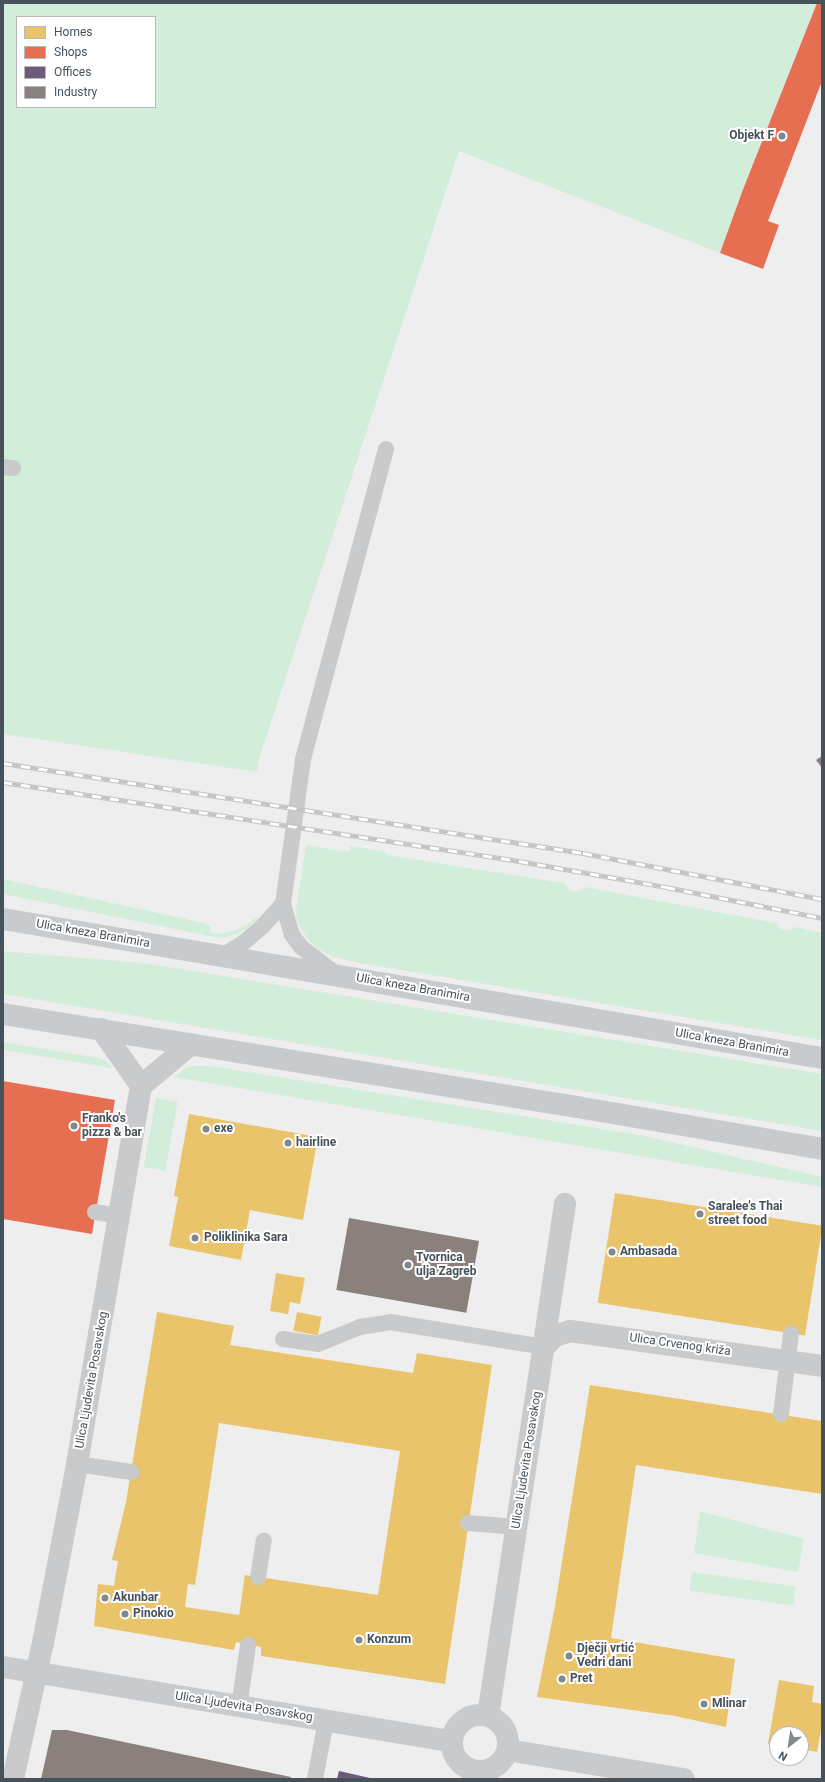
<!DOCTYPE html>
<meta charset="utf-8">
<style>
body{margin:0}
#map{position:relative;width:825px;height:1782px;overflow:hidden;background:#efeeee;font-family:Roboto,sans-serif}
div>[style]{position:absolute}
.green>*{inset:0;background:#d2eedb;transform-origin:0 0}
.homes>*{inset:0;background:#e9c46a;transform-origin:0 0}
.shops>*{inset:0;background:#e76f51}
.offices>*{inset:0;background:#6d597a}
.industry>*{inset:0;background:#8a817c;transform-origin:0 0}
.lane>*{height:16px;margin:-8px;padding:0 8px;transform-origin:8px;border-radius:8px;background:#c8cacc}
.street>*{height:22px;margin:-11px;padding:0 11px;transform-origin:11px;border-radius:11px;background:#c8cacc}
.secondary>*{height:22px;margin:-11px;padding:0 11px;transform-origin:11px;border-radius:11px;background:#c8cbce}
.secondary>.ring{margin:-11px;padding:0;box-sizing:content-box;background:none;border:22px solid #c8cbce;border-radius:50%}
.rail>*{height:4.5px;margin-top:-2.25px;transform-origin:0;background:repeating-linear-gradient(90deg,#fff 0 9px,#c3c4c6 0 18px);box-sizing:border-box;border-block:1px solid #c3c4c6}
.dots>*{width:11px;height:11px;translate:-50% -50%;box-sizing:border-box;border:2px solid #fff;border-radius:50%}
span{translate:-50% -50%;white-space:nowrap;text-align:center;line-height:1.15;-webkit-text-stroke:4px #fff;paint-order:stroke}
.poi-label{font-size:12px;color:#46515a;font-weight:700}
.right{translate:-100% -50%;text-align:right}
.left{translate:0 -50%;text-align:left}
.street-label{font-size:12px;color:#46515a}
.frame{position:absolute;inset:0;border:4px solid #46515a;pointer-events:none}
.legend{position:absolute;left:16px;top:16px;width:140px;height:92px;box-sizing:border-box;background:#fff;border:1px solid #b5b9bd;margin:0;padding:5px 7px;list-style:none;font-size:12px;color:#46515a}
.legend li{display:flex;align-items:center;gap:8px;height:20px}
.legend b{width:20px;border:1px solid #b5b9bd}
.north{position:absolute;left:769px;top:1726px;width:40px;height:40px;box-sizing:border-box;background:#fff;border:1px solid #b5b9bd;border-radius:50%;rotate:210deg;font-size:11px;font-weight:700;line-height:16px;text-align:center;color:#46515a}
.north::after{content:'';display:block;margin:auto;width:14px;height:18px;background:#81888e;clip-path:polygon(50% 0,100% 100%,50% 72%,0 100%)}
</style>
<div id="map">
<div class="green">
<div style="clip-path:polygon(evenodd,3px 3px,817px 3px,742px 192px,720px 253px,459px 151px,259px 759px,257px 772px,3px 734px,3px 3px,17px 17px,155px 17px,155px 107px,17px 107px,17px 17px)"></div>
<div style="clip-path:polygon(306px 845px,343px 851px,350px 851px,350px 846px,384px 851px,387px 855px,564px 883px,570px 890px,577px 892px,585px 887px,776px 923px,781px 929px,788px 930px,795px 927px,822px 933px,822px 1040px,360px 963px,333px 957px,320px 950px,309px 941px,297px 922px,296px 909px)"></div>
<div style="clip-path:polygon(3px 879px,204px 923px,211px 926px,210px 933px,222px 934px,234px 931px,246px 925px,255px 918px,259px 918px,248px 928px,236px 934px,223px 938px,209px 936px,3px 894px)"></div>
<div style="clip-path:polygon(3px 951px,144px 963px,822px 1074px,822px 1131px,3px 994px)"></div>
<div style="clip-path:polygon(3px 1042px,99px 1058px,106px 1061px,113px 1068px,3px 1050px)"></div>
<div style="clip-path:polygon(194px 1066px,211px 1066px,641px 1135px,822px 1177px,822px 1187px,174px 1077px,185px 1068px)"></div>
<div style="left:156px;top:1098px;width:22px;height:70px;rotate:10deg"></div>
<div style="clip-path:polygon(700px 1511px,804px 1539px,798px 1572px,694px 1553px)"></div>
<div style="left:692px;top:1572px;width:105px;height:19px;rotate:8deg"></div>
</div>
<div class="homes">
<div style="clip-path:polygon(189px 1114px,318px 1137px,303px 1220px,250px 1210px,241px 1260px,169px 1246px,178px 1197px,174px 1196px)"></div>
<div style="left:615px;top:1193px;width:210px;height:111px;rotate:9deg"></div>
<div style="clip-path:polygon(276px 1273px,305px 1278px,300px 1304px,290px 1302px,288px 1314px,270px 1311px)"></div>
<div style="clip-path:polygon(evenodd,157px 1312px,234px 1326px,230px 1345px,413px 1373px,417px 1353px,492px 1365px,445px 1684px,261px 1656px,261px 1647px,236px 1642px,234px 1650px,94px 1626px,98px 1584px,114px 1586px,118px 1561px,112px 1560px,126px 1502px,157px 1312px,219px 1423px,400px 1451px,378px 1595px,245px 1575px,239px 1615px,185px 1607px,188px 1584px,195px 1585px,219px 1423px)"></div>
<div style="left:297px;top:1312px;width:25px;height:19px;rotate:11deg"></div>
<div style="clip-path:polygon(590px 1385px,822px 1421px,822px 1494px,636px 1465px,611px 1638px,735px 1659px,726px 1727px,675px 1716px,537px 1697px,555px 1606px)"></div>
<div style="clip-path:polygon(779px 1680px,814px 1686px,812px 1702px,822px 1704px,822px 1725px,817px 1752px,801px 1749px,801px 1734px,777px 1734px,777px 1745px,768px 1744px)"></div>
</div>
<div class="shops">
<div style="clip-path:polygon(817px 3px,822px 3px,822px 81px,768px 221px,779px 225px,763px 269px,720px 253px,742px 192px)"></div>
<div style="clip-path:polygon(3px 1081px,115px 1100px,92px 1234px,3px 1219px)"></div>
</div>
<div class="offices">
<div style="clip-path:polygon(339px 1771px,370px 1778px,370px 1779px,337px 1779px)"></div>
</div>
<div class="industry">
<div style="clip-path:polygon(822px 756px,822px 768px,816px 760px)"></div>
<div style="left:349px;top:1218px;width:132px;height:73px;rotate:10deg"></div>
<div style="clip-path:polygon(52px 1730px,67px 1730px,291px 1777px,290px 1779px,41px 1779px)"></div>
</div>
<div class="lane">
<div style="left:3px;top:467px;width:10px;rotate:6deg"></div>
<div style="left:283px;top:904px;width:146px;rotate:-82.1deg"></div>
<div style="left:303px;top:759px;width:321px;rotate:-75deg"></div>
<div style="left:222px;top:956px;width:25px;rotate:-32deg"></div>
<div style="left:243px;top:943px;width:25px;rotate:-40deg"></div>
<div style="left:262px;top:927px;width:31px;rotate:-48deg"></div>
<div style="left:283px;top:904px;width:32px;rotate:74deg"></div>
<div style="left:292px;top:935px;width:15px;rotate:53deg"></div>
<div style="left:301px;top:947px;width:44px;rotate:37.6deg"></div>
<div style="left:95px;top:1212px;width:25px;rotate:9deg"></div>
<div style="left:283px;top:1339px;width:35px;rotate:8deg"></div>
<div style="left:318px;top:1344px;width:45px;rotate:-22deg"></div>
<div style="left:360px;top:1327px;width:30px;rotate:-9deg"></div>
<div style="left:390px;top:1322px;width:156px;rotate:9.2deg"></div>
<div style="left:781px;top:1414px;width:81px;rotate:-82.9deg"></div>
<div style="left:77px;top:1464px;width:55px;rotate:8.4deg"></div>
<div style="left:468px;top:1523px;width:49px;rotate:4.7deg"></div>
<div style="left:258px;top:1577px;width:37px;rotate:-81deg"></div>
<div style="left:239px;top:1707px;width:63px;rotate:-81.7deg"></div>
<div style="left:315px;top:1779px;width:59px;rotate:-79.3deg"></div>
</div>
<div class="street">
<div style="left:101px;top:1029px;width:70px;rotate:54.9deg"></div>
<div style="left:544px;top:1347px;width:16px;rotate:-45deg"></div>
<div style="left:555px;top:1336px;width:16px;rotate:-18deg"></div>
<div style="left:570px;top:1331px;width:254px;rotate:7.9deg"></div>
<div style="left:488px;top:1716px;width:518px;rotate:-81.45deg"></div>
<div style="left:13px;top:1779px;width:139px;rotate:-77.6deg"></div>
<div style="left:43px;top:1643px;width:182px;rotate:-79.2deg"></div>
<div style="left:77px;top:1464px;width:383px;rotate:-80.4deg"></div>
<div style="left:141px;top:1086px;width:65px;rotate:-40deg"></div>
<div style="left:474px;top:1779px;width:8px;rotate:-83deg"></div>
</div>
<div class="secondary">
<div style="left:3px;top:919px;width:831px;rotate:9.63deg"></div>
<div style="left:3px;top:1014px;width:581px;rotate:9.2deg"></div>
<div style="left:577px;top:1107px;width:249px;rotate:9.7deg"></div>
<div style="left:3px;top:1667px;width:455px;rotate:9.4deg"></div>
<div class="ring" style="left:452px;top:1715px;width:34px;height:34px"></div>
<div style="left:508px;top:1750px;width:178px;rotate:9.4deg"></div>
</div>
<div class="rail">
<div style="left:3px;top:763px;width:587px;rotate:8.82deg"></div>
<div style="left:583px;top:853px;width:243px;rotate:10.9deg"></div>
<div style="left:3px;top:782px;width:522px;rotate:8.7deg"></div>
<div style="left:519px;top:861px;width:149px;rotate:10deg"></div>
<div style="left:666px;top:887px;width:159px;rotate:11.2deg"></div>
</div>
<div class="dots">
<div style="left:782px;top:136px;background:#81888e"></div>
<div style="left:74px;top:1126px;background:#81888e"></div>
<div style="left:206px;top:1129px;background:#81888e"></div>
<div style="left:288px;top:1143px;background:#81888e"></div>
<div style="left:700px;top:1214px;background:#81888e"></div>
<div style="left:195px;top:1238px;background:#81888e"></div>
<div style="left:612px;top:1252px;background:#81888e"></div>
<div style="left:408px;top:1265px;background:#81888e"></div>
<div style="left:105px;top:1598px;background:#81888e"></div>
<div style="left:125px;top:1614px;background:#81888e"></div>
<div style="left:359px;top:1640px;background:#81888e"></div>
<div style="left:569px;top:1656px;background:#81888e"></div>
<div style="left:562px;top:1679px;background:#81888e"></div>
<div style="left:704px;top:1704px;background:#81888e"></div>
</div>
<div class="poi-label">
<span class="right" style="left:774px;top:136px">Objekt F</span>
<span class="left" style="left:82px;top:1126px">Franko's<br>pizza &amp; bar</span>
<span class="left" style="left:214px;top:1129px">exe</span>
<span class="left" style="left:296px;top:1143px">hairline</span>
<span class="left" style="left:708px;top:1214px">Saralee's Thai<br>street food</span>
<span class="left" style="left:204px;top:1238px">Poliklinika Sara</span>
<span class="left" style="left:620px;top:1252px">Ambasada</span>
<span class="left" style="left:416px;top:1265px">Tvornica<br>ulja Zagreb</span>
<span class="left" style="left:113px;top:1598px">Akunbar</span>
<span class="left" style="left:133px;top:1614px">Pinokio</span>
<span class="left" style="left:367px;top:1640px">Konzum</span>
<span class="left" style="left:577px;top:1656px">Dječji vrtić<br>Vedri dani</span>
<span class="left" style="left:570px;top:1679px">Pret</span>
<span class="left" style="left:712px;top:1704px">Mlinar</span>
</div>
<div class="street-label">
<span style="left:93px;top:934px;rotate:10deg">Ulica kneza Branimira</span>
<span style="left:413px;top:988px;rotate:10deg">Ulica kneza Branimira</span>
<span style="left:732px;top:1043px;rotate:10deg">Ulica kneza Branimira</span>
<span style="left:680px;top:1345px;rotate:8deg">Ulica Crvenog križa</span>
<span style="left:92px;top:1380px;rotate:-80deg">Ulica Ljudevita Posavskog</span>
<span style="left:527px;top:1460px;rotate:-81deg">Ulica Ljudevita Posavskog</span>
<span style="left:244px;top:1707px;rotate:9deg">Ulica Ljudevita Posavskog</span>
</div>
<div class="frame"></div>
<ul class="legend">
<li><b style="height:11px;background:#e9c46a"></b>Homes</li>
<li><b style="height:11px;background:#e76f51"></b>Shops</li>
<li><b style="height:11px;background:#6d597a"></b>Offices</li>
<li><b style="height:11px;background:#8a817c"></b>Industry</li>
</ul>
<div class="north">N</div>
</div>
